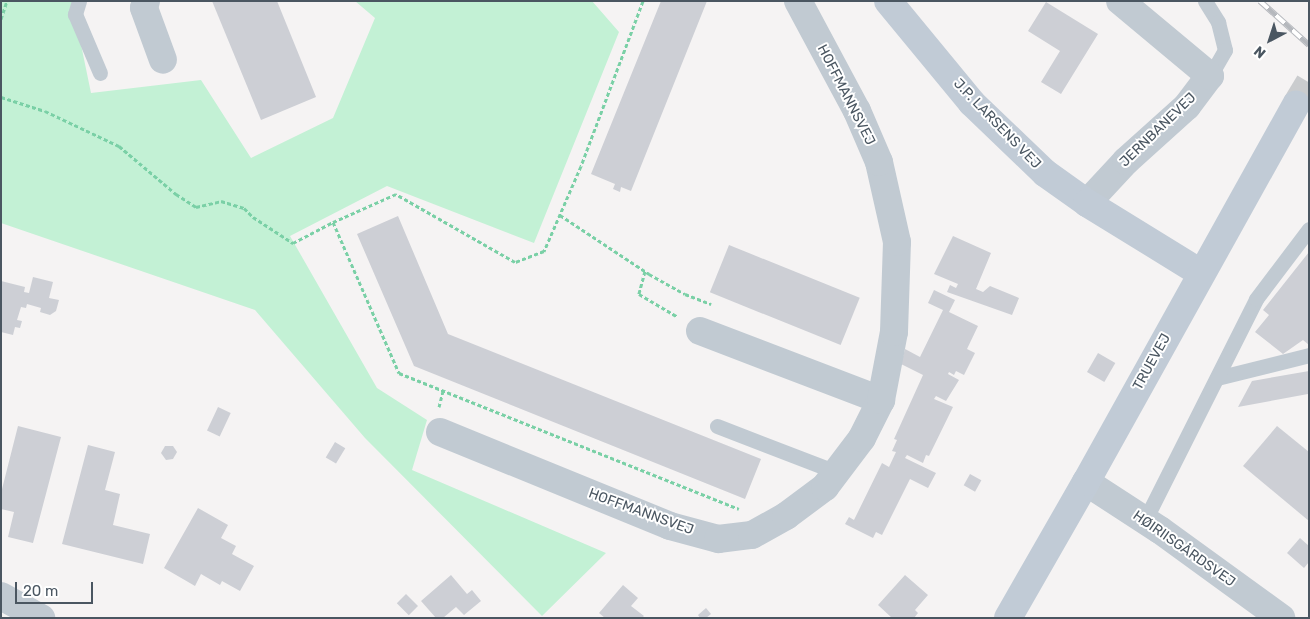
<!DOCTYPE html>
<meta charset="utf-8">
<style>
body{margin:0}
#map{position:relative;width:1310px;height:619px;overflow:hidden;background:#f5f3f3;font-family:Rubik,sans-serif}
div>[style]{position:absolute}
.green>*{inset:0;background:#c3f1d5}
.building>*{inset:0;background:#cdcfd5;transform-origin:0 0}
.secondary-tunnel>*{height:28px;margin-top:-14px;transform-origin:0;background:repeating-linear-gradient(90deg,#caccce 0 28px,transparent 0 42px)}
.path>*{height:3px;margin-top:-1.5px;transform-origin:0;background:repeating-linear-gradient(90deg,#7ad0a6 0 4px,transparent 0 6.5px)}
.lane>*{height:15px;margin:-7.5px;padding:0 7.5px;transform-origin:7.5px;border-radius:7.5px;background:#c1cad2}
.street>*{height:28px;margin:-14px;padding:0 14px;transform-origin:14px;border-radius:14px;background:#c1cad2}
.secondary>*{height:28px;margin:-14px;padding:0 14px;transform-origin:14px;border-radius:14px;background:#c1cbd6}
.rail>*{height:5.5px;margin-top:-2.75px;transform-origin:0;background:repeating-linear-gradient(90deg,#fff 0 11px,#b5b8bd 0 22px);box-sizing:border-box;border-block:1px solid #b5b8bd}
span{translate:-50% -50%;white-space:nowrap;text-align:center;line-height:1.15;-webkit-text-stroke:4px #fff;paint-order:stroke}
.street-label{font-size:14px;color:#4a5661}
.frame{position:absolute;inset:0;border:2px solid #4a5661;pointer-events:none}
.north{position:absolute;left:1245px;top:15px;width:50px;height:50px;-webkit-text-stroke:4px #fff;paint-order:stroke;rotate:220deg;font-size:14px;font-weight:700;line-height:20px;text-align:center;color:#4a5661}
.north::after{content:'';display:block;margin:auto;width:18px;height:22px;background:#4a5661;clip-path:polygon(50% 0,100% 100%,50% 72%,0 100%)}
.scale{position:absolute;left:15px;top:582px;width:78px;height:22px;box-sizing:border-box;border:2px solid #4a5661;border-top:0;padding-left:6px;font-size:15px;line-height:18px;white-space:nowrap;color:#4a5661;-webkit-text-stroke:4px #fff;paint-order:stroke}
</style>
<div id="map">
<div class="green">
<div style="clip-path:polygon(1px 1px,72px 1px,91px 93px,201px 80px,251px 158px,333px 118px,375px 18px,355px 1px,592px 1px,619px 32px,534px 243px,387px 186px,290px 236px,377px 388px,427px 420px,412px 470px,606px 553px,542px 616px,365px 438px,255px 310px,1px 223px)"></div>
</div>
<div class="building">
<div style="clip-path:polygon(212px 1px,277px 1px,316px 97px,261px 120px)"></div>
<div style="clip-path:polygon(661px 1px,707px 1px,631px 191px,621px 187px,620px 192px,613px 189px,615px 184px,591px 174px)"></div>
<div style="clip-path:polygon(1046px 2px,1098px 34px,1061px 94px,1041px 82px,1060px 51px,1028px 31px)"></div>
<div style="clip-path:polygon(398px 216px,448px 334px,761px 459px,745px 499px,414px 366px,357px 234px)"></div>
<div style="clip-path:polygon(953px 236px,991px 253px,976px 289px,983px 292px,990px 286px,1019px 298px,1012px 315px,947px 292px,950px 285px,956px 288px,958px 284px,934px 274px)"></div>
<div style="left:729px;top:245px;width:141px;height:51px;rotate:22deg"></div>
<div style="clip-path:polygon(1309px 252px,1309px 345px,1303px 340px,1283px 354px,1255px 332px,1269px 315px,1263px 310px)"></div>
<div style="clip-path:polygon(33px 277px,53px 282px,49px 298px,59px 300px,56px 311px,50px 315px,40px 312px,41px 308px,27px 304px,26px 308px,21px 307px,17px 320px,22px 321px,20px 328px,15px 327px,13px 335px,1px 332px,1px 281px,25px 287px,24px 292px,29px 293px)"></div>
<div style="clip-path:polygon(934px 290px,955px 300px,949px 312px,978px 326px,967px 349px,975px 353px,964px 375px,956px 371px,954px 375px,949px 372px,948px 374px,959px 380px,946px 401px,936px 396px,934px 399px,953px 407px,929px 456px,926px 455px,923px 463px,907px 455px,905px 458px,936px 473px,928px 488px,910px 479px,882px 535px,876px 532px,873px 538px,845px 524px,849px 517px,854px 520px,882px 463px,889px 467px,896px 452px,892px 451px,897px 440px,894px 439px,923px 375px,901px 364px,905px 349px,920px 357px,943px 310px,928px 303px)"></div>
<div style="left:1098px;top:353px;width:20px;height:22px;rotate:30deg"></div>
<div style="clip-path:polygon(1309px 371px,1308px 394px,1238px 407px,1252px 381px)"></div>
<div style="left:218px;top:407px;width:14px;height:26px;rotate:25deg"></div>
<div style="clip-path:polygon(18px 426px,61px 437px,33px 543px,8px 537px,14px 512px,1px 509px,1px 493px)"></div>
<div style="clip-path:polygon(1277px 426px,1309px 452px,1309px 521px,1243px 466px)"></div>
<div style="left:335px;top:442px;width:12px;height:18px;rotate:31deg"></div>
<div style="clip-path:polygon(88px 445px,115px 452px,105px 490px,120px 494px,113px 525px,150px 534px,143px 564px,62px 544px)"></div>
<div style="clip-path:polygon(165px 446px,173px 446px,177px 452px,173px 459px,166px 460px,161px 453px)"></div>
<div style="left:970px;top:474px;width:13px;height:13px;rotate:29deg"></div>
<div style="clip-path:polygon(198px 508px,228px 525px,221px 538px,236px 546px,232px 554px,254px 566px,240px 591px,222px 581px,220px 585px,201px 574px,195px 586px,164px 568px)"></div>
<div style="clip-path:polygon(1300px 538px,1309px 546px,1309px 562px,1304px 568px,1287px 553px)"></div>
<div style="clip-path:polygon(451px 575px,467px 594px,472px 590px,481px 601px,464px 615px,456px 607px,443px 618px,436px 618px,421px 601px)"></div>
<div style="clip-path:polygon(905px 575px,928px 595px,915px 610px,918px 613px,914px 618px,892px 618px,878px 605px)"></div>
<div style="clip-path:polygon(623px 585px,638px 598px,631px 606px,644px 616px,642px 618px,605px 618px,599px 613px)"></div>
<div style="left:406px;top:594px;width:17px;height:13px;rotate:45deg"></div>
<div style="clip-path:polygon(706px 608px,711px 614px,706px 618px,700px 618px,698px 615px)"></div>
</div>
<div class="secondary-tunnel">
<div style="left:1296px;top:105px;width:26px;rotate:-59deg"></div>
</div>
<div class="path">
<div style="left:643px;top:1px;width:176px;rotate:110.6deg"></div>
<div style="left:581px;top:166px;width:93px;rotate:113.5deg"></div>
<div style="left:544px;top:251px;width:31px;rotate:159deg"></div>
<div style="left:515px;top:262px;width:137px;rotate:-150.3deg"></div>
<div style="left:396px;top:194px;width:69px;rotate:156deg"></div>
<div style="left:333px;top:222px;width:165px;rotate:66.4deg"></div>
<div style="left:399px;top:373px;width:366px;rotate:21.8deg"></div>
<div style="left:1px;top:19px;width:19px;rotate:-72deg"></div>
<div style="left:1px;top:97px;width:46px;rotate:17.7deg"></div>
<div style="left:45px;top:111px;width:82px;rotate:25.3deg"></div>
<div style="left:119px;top:146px;width:75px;rotate:40.1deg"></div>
<div style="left:176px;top:194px;width:24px;rotate:33deg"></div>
<div style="left:196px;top:207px;width:26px;rotate:-13deg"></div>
<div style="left:221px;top:201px;width:24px;rotate:17deg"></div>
<div style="left:244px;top:208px;width:13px;rotate:45deg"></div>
<div style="left:253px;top:217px;width:48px;rotate:33deg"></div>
<div style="left:293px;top:243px;width:45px;rotate:-27.7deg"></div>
<div style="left:560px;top:215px;width:107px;rotate:33.5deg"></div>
<div style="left:649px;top:274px;width:41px;rotate:29.1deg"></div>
<div style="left:685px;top:294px;width:28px;rotate:21deg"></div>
<div style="left:645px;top:271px;width:24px;rotate:105deg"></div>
<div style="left:639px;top:294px;width:45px;rotate:30.5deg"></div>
<div style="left:439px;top:407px;width:16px;rotate:-76deg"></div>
</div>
<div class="lane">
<div style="left:79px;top:1px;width:14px;rotate:107deg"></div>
<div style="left:75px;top:14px;width:64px;rotate:67deg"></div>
<div style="left:1205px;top:1px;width:25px;rotate:58deg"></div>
<div style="left:1218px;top:22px;width:29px;rotate:76deg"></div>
<div style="left:1225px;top:50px;width:30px;rotate:120deg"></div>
<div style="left:1217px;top:378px;width:95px;rotate:-14deg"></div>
<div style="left:717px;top:426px;width:128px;rotate:21.1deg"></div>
<div style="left:1145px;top:520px;width:247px;rotate:-63.3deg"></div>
<div style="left:1256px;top:299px;width:88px;rotate:-52.9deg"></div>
</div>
<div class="street">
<div style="left:146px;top:1px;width:7px;rotate:106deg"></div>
<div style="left:144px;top:8px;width:55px;rotate:69.9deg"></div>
<div style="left:1087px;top:203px;width:57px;rotate:-47.1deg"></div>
<div style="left:1126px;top:161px;width:82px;rotate:-42deg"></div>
<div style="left:1187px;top:106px;width:38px;rotate:-53deg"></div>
<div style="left:1210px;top:76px;width:117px;rotate:-140.2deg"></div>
<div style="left:700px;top:331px;width:194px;rotate:20.9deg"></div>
<div style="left:440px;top:432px;width:248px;rotate:22.2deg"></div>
<div style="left:670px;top:526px;width:50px;rotate:15.2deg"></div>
<div style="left:718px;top:539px;width:34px;rotate:-7deg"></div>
<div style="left:752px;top:535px;width:39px;rotate:-29deg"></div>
<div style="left:786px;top:516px;width:49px;rotate:-36.6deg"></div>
<div style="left:825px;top:487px;width:61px;rotate:-52.9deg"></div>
<div style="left:862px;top:438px;width:42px;rotate:-63.4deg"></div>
<div style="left:881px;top:400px;width:69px;rotate:-79.2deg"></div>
<div style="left:894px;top:332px;width:90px;rotate:-88.1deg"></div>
<div style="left:897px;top:242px;width:82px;rotate:-102.7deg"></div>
<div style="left:879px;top:162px;width:56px;rotate:-113.3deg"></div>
<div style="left:857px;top:111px;width:125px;rotate:-118.2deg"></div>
<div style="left:1086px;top:482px;width:88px;rotate:33deg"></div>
<div style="left:1160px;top:530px;width:150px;rotate:36deg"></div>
<div style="left:1px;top:596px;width:46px;rotate:28.8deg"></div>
</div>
<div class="secondary">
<div style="left:888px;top:1px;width:132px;rotate:50.5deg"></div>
<div style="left:972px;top:103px;width:101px;rotate:43.8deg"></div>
<div style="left:1045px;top:173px;width:52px;rotate:35.5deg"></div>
<div style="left:1087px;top:203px;width:134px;rotate:31.6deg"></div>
<div style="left:1008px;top:618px;width:157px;rotate:-60.2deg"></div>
<div style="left:1086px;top:482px;width:432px;rotate:-60.9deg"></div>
</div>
<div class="rail">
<div style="left:1260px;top:1px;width:66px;rotate:41.9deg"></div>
</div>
<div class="street-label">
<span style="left:846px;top:95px;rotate:63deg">HOFFMANNSVEJ</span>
<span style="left:997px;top:124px;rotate:46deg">J.P. LARSENS VEJ</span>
<span style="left:1158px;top:130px;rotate:-44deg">JERNBANEVEJ</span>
<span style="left:1152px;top:362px;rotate:-61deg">TRUEVEJ</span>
<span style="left:641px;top:512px;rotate:20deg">HOFFMANNSVEJ</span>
<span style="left:1184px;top:549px;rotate:35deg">HØIRIISGÅRDSVEJ</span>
</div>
<div class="frame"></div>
<div class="north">N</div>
<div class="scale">20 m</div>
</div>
